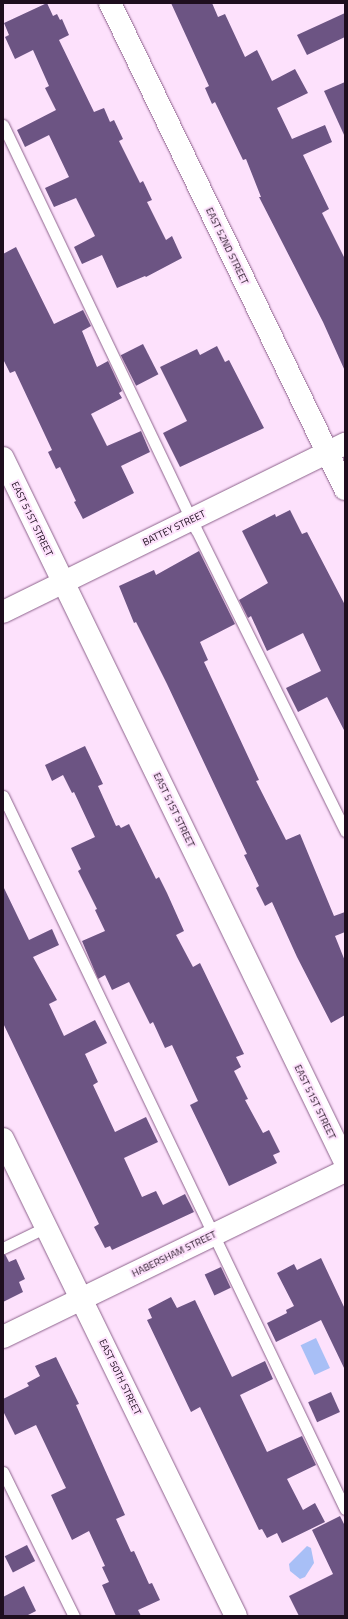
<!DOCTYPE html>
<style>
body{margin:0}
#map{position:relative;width:348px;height:1619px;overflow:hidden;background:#fde1fc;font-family:"Titillium Web",sans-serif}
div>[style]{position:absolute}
.water>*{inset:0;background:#a8bff6;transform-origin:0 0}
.building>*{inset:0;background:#6c5483;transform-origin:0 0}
.roads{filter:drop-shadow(0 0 1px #8d638c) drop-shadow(0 0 1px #8d638c)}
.lane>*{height:11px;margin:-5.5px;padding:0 5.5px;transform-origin:5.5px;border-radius:5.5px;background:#fff}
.street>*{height:22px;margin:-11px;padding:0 11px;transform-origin:11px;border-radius:11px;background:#fff}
.secondary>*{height:22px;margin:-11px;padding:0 11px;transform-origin:11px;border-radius:11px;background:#fff}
span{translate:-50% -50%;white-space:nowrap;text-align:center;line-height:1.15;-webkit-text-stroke:4px #fde1fc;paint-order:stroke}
.street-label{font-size:10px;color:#1e0e1e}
.frame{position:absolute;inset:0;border:4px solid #1e0e1e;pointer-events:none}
</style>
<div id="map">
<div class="water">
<div style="left:316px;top:1338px;width:33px;height:17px;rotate:65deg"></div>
<div style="clip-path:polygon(307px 1546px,311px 1548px,314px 1563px,305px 1577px,300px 1579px,290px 1571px,289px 1564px)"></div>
</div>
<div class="building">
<div style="clip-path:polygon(47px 3px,53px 16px,57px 14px,60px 20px,62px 19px,69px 35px,59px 40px,94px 112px,104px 108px,110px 122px,114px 120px,123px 139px,119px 141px,140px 183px,143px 181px,152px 200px,147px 202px,166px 240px,172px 236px,182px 258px,146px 277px,145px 276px,117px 288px,102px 255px,82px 264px,74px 247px,95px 236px,76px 198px,54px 207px,45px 188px,69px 177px,49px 135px,25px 147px,17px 130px,56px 110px,45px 88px,49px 86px,33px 50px,15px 59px,5px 37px,9px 35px,4px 23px)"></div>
<div style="clip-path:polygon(171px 3px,212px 3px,218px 17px,225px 14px,245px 57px,257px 50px,272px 81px,295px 69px,308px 93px,277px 108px,292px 139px,325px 125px,332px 142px,303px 155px,329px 209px,322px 213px,345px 259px,345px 371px,323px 322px,259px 197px,261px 197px,246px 159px,243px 160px,215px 102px,212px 104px,205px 88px,209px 86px)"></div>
<div style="clip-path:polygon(345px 13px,345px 37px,307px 55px,297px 35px)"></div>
<div style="clip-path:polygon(345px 82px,345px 137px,324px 91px)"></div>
<div style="clip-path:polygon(16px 247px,54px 324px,83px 310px,91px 326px,82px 331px,97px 367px,108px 361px,122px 391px,119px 393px,122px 398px,91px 414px,107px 446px,141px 431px,150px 452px,121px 466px,134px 493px,83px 519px,74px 502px,76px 501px,60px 467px,56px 469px,48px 452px,52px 450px,15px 371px,10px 373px,3px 359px,3px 254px)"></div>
<div style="left:143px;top:344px;width:34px;height:25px;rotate:63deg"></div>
<div style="clip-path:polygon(217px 346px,225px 362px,229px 360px,264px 428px,180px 467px,163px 433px,187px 421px,160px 367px,197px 349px,200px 355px)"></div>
<div style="clip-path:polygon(290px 510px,302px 534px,307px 532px,345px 605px,345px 732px,327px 697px,298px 712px,286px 688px,321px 671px,303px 633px,267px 651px,251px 616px,248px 618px,239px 600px,268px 583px,242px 531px,275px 514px,276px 517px)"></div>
<div style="clip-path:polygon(199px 551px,235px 624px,200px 642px,208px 660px,204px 662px,259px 780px,256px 781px,286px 840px,300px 834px,334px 916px,345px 912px,345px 932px,335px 936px,345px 961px,345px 1015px,331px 1023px,297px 957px,272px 902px,265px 906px,256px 888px,259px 886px,244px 855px,247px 854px,167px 684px,136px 622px,134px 623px,119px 586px,154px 570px,156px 575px)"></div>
<div style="clip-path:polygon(85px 746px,103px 784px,98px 786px,116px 826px,119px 825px,121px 828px,129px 824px,156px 879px,159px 877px,167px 893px,184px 931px,176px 935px,193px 967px,200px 963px,244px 1054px,236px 1057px,241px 1067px,234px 1071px,248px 1099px,245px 1100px,263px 1133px,269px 1130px,280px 1152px,273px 1155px,277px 1163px,229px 1186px,190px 1105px,198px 1101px,172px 1045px,165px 1048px,153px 1022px,150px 1024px,129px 982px,112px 990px,105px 975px,98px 979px,82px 941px,105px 931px,95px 910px,97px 909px,78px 871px,81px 869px,71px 848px,95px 837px,74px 792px,72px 793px,63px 775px,52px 781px,45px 765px)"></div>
<div style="clip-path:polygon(3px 886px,29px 940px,52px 929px,59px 945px,33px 957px,57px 1000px,49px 1004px,64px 1036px,95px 1020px,107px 1043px,85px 1054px,98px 1082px,93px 1085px,115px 1132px,146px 1117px,158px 1142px,124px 1158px,142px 1197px,156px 1191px,163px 1205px,185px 1194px,194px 1212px,112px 1250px,110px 1246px,105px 1248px,94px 1227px,99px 1224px,3px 1023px)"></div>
<div style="clip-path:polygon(5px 1254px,9px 1262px,16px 1259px,25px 1279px,19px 1282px,23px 1292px,3px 1302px,3px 1255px)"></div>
<div style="clip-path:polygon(321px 1258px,345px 1309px,345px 1370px,321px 1320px,276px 1342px,267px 1323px,287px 1313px,286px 1310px,294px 1306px,277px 1273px,294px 1264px,297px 1270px)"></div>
<div style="left:221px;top:1267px;width:23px;height:18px;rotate:65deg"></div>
<div style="clip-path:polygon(171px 1297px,177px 1308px,195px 1300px,232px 1377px,265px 1361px,273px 1379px,240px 1395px,267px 1452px,302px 1436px,316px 1465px,287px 1479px,303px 1510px,315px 1503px,325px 1522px,282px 1543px,277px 1533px,267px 1538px,262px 1529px,259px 1530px,200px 1407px,191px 1412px,147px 1320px,152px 1318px,148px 1309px)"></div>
<div style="clip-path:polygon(56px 1357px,79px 1404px,76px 1405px,125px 1515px,116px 1519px,131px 1552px,134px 1551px,149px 1584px,152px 1583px,160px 1600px,138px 1610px,141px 1616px,116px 1616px,102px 1585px,109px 1582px,102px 1567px,105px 1566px,89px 1531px,72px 1540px,51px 1495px,66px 1488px,36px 1425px,15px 1435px,3px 1411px,3px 1399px,29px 1386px,27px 1383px,40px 1376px,35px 1366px)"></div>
<div style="left:331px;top:1392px;width:22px;height:25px;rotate:66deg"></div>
<div style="clip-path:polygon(340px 1516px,345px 1526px,345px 1616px,299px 1616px,289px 1596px,333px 1574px,312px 1530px)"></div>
<div style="left:27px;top:1545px;width:18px;height:25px;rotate:63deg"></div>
<div style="clip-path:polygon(24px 1586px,36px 1611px,26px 1616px,3px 1616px,3px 1597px)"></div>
</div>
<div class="roads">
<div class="lane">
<div style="left:3px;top:125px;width:448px;rotate:64.5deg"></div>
<div style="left:196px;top:529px;width:337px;rotate:63.7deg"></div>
<div style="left:3px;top:796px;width:791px;rotate:64.37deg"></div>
<div style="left:3px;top:1248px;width:48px;rotate:-26deg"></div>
<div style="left:3px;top:1472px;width:161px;rotate:63.8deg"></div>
</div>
<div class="street">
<div style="left:3px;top:458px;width:783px;rotate:64.09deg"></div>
<div style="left:3px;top:612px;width:381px;rotate:-26.2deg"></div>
<div style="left:3px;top:1139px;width:531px;rotate:63.97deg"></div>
</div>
<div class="secondary">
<div style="left:110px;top:3px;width:540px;rotate:64.19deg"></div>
<div style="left:3px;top:1337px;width:380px;rotate:-25.9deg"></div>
</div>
</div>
<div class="street-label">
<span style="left:227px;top:246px;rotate:64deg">EAST 52ND STREET</span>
<span style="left:32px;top:519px;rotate:64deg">EAST 51ST STREET</span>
<span style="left:174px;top:528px;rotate:-26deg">BATTEY STREET</span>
<span style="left:174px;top:810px;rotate:64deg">EAST 51ST STREET</span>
<span style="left:315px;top:1102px;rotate:64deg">EAST 51ST STREET</span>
<span style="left:174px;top:1254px;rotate:-26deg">HABERSHAM STREET</span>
<span style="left:120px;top:1377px;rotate:64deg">EAST 50TH STREET</span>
</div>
<div class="frame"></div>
</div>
